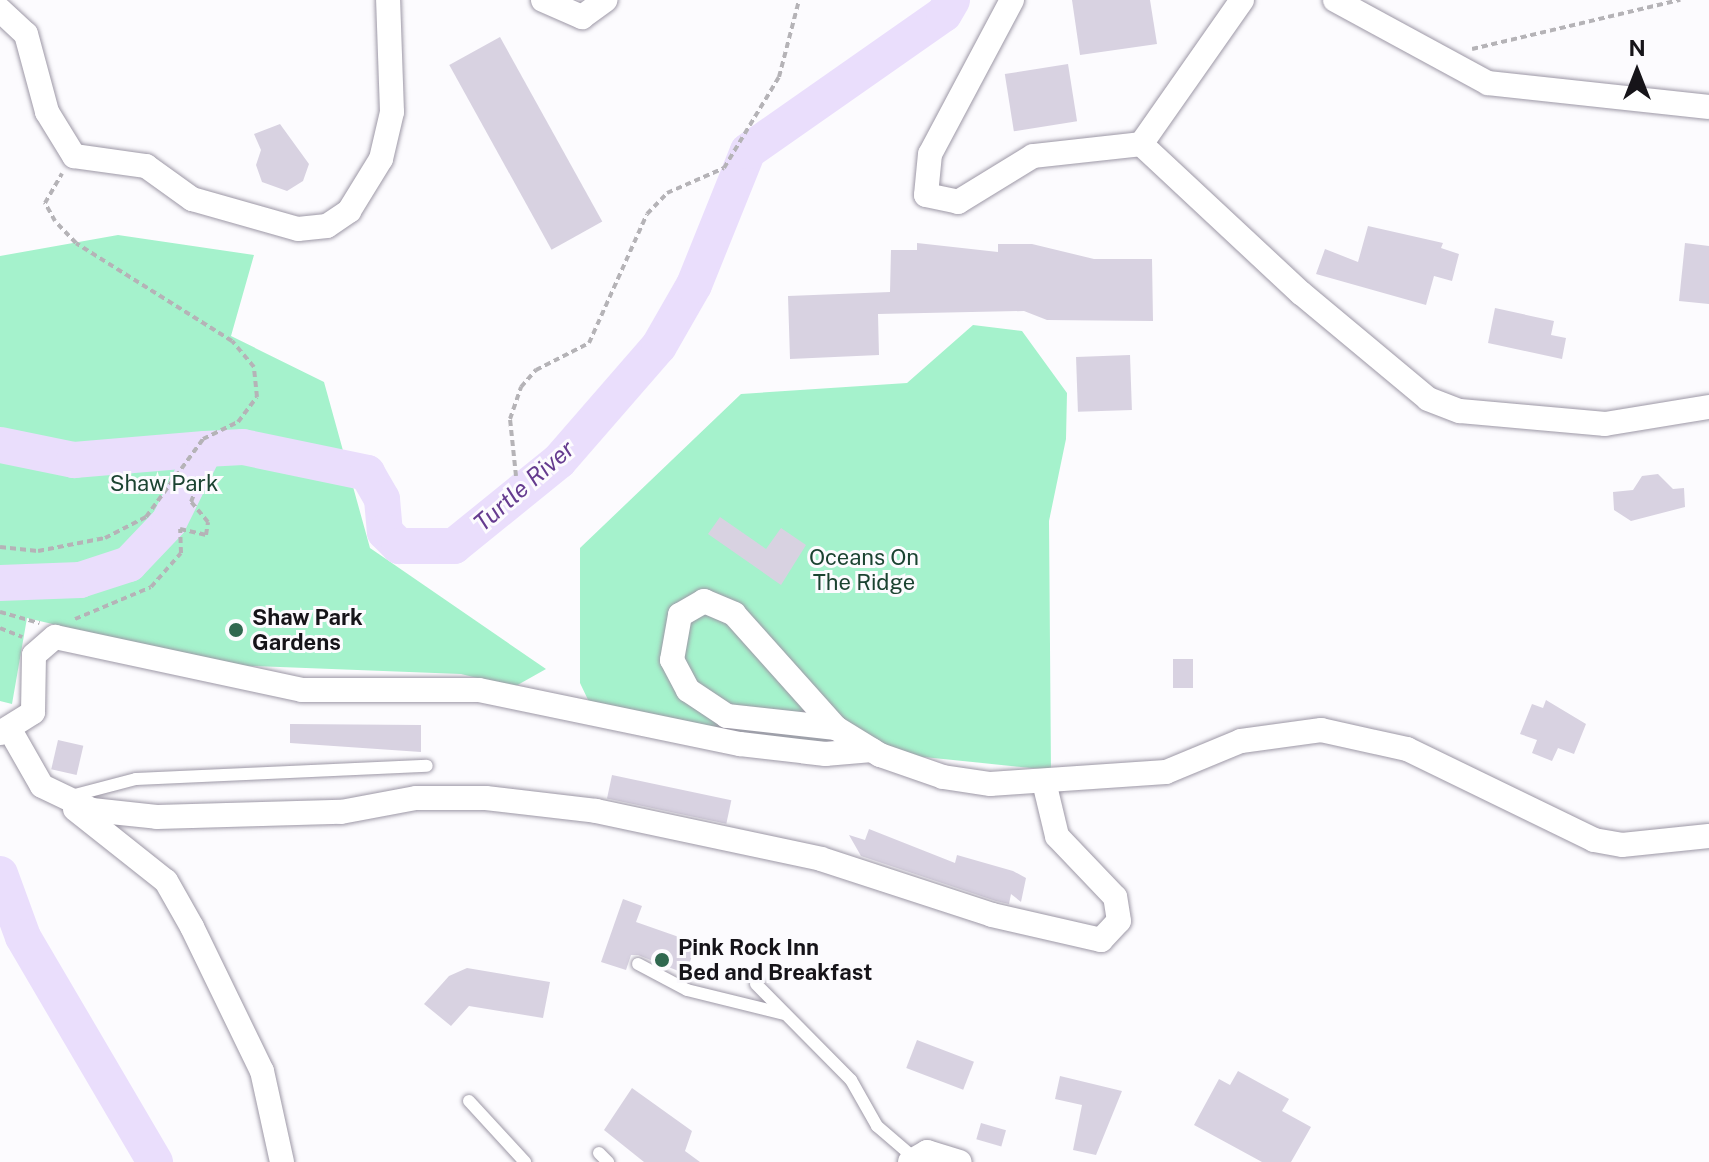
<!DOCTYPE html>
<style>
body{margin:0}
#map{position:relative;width:1709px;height:1162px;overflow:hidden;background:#fcfbfe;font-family:"Public Sans",sans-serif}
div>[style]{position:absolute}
.green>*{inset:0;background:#a5f2cc}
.river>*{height:36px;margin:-18px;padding:0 18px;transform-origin:18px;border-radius:18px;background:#eadefc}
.building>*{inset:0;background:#d8d2e1;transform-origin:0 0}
.path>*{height:4px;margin-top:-2px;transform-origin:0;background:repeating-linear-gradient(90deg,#b5b3b7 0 6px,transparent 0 10px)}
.roads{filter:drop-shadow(0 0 2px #9d98a6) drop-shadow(0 0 2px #9d98a6)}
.service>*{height:12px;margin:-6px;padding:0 6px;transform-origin:6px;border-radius:6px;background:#fff}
.minor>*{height:24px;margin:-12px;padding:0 12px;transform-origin:12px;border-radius:12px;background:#fff}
.dots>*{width:22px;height:22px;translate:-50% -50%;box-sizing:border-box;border:4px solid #fcfbfe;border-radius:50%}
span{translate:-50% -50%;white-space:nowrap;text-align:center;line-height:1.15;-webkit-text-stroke:6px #fcfbfe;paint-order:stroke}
.park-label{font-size:22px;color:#1b4331}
.poi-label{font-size:22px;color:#161419;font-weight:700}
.left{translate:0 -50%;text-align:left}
.water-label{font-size:24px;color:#653b8f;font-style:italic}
.north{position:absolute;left:1597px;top:32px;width:80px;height:80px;-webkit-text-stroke:6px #fcfbfe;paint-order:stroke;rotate:0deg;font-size:22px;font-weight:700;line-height:32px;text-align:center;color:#161419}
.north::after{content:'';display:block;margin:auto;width:28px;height:36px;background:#161419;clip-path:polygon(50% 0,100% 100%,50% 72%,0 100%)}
</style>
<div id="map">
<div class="green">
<div style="clip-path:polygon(118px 235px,254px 255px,231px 336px,324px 382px,370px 548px,546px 669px,514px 687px,461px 674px,225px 665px,27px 618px,12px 704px,0 701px,0 256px)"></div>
<div style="clip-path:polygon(973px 325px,1022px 331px,1067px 393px,1066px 439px,1049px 521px,1051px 770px,757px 740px,591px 706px,580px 683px,580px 548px,741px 394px,907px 383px)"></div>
</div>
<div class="river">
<div style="left:0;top:445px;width:76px;rotate:11.5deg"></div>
<div style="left:74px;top:460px;width:131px;rotate:-4.8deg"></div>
<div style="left:0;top:583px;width:80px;rotate:-2.1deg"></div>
<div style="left:80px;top:580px;width:52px;rotate:-18.1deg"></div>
<div style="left:129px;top:564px;width:58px;rotate:-46.4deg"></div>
<div style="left:169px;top:522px;width:81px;rotate:-63.7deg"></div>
<div style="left:205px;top:449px;width:38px;rotate:-3deg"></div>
<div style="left:243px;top:447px;width:127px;rotate:11.8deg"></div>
<div style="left:367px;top:473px;width:30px;rotate:60deg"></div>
<div style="left:382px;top:499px;width:33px;rotate:85deg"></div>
<div style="left:385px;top:532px;width:20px;rotate:45deg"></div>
<div style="left:399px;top:546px;width:55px"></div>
<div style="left:454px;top:546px;width:135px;rotate:-39deg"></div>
<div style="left:559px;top:461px;width:152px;rotate:-49deg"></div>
<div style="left:659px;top:346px;width:70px;rotate:-60.2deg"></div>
<div style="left:694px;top:285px;width:144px;rotate:-68.1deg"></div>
<div style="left:748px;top:151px;width:239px;rotate:-35deg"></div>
<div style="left:944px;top:14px;width:16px;rotate:-60deg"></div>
<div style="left:0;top:874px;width:67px;rotate:69.9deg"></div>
<div style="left:23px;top:937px;width:261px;rotate:59.6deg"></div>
</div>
<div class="building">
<div style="clip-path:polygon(1072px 0,1150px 0,1157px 44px,1080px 55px)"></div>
<div style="left:500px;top:37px;width:211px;height:58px;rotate:61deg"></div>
<div style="left:1068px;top:64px;width:58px;height:64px;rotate:81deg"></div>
<div style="clip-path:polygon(280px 124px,309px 164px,303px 181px,287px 191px,262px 182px,256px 165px,261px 150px,254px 134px)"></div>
<div style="clip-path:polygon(1368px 226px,1443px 243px,1441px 248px,1459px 254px,1452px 281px,1434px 276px,1426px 305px,1316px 274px,1325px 249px,1358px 262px)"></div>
<div style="clip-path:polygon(917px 243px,998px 252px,998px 244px,1032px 244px,1094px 259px,1152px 259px,1153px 321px,1047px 320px,1024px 311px,878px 314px,879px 355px,790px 359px,788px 296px,890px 292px,891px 250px,917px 250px)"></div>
<div style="clip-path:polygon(1685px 243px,1709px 246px,1709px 304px,1679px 301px)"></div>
<div style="clip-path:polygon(1495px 308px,1554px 321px,1551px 335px,1566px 338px,1562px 359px,1488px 343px)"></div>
<div style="left:1130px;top:355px;width:55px;height:54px;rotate:88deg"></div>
<div style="clip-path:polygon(1658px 474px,1673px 489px,1684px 488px,1685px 507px,1631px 521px,1614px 510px,1613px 492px,1633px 490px,1642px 476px)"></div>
<div style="clip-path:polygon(720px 517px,766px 549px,781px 528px,806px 545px,781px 585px,708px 534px)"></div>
<div style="left:1173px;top:659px;width:20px;height:29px"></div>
<div style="clip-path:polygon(1546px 700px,1586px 724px,1574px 754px,1558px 748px,1552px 761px,1532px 753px,1537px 740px,1520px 734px,1532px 704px,1543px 708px)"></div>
<div style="clip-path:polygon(290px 724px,421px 725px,421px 752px,290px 743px)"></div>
<div style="left:58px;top:740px;width:26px;height:30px;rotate:13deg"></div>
<div style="left:612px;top:775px;width:122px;height:24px;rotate:12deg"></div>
<div style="clip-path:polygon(869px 829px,955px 863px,957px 855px,1013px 871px,1026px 878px,1021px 902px,1011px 894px,1009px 904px,996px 901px,861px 856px,849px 835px,865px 840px)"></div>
<div style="clip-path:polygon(623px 899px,642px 906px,636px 922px,696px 943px,686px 974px,638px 955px,631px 955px,626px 970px,601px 962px)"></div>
<div style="clip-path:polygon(467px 968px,550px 982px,543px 1018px,469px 1006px,451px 1026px,424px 1004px,449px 976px)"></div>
<div style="left:917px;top:1040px;width:61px;height:30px;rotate:21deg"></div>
<div style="clip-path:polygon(1238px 1071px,1289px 1099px,1282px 1111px,1311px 1127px,1291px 1162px,1262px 1162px,1194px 1125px,1219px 1079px,1230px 1085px)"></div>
<div style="clip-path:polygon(1060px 1076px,1122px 1091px,1096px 1155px,1073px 1150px,1082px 1105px,1055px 1099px)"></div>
<div style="clip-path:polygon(632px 1088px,692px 1131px,685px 1151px,700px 1162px,644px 1162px,604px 1130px)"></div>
<div style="left:981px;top:1123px;width:26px;height:17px;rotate:16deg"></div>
</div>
<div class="path">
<div style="left:1472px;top:49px;width:214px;rotate:-13.3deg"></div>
<div style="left:516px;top:476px;width:57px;rotate:-96deg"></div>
<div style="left:510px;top:419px;width:34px;rotate:-71deg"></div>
<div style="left:521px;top:387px;width:23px;rotate:-49deg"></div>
<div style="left:536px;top:370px;width:59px;rotate:-27deg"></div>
<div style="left:589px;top:343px;width:141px;rotate:-65.8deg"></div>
<div style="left:647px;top:214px;width:29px;rotate:-46deg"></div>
<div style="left:667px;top:193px;width:62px;rotate:-23.7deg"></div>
<div style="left:724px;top:168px;width:106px;rotate:-58.9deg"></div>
<div style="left:779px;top:77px;width:80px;rotate:-75.4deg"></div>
<div style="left:0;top:547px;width:38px;rotate:6deg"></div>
<div style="left:38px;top:551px;width:68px;rotate:-11deg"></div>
<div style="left:105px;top:538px;width:46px;rotate:-27.1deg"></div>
<div style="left:146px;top:517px;width:97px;rotate:-53.8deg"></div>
<div style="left:203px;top:439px;width:39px;rotate:-26deg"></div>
<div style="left:238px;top:422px;width:31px;rotate:-53deg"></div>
<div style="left:257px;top:397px;width:30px;rotate:-96deg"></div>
<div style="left:254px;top:367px;width:34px;rotate:-130deg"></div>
<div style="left:232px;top:341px;width:184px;rotate:-147.9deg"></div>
<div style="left:76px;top:243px;width:30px;rotate:-134deg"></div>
<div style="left:55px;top:221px;width:21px;rotate:-119deg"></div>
<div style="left:45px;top:203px;width:34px;rotate:-60deg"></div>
<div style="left:0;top:612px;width:41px;rotate:15.8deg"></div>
<div style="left:75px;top:619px;width:82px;rotate:-22.8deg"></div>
<div style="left:151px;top:587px;width:45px;rotate:-48.6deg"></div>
<div style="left:181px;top:553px;width:24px;rotate:-92deg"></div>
<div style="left:180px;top:529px;width:27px;rotate:13deg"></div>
<div style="left:206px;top:535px;width:13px;rotate:-81deg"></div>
<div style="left:208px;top:522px;width:26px;rotate:-130deg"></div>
<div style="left:191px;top:502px;width:19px;rotate:-69deg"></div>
<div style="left:0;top:628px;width:24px;rotate:22deg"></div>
</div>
<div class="roads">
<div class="service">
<div style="left:71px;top:796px;width:67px;rotate:-14.7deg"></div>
<div style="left:136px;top:779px;width:291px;rotate:-2.6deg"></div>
<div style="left:638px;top:964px;width:55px;rotate:28deg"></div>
<div style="left:687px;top:990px;width:101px;rotate:13.8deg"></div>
<div style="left:756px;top:984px;width:135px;rotate:45.3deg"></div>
<div style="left:851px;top:1080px;width:53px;rotate:60.5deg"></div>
<div style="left:877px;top:1126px;width:48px;rotate:40.7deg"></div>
<div style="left:469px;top:1101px;width:83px;rotate:47.4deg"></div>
<div style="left:599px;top:1153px;width:13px;rotate:45deg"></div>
</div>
<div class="minor">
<div style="left:543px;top:0;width:43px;rotate:23.6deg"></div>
<div style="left:582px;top:17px;width:29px;rotate:-36deg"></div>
<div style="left:1012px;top:0;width:174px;rotate:118deg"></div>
<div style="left:930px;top:154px;width:41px;rotate:95.6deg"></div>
<div style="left:926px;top:195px;width:33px;rotate:12deg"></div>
<div style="left:958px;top:202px;width:88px;rotate:-31.5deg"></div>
<div style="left:1033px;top:156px;width:109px;rotate:-6.3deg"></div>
<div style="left:1242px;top:0;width:176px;rotate:125deg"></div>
<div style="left:1141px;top:144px;width:219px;rotate:43deg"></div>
<div style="left:1301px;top:293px;width:165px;rotate:39.8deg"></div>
<div style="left:1428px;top:399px;width:34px;rotate:21deg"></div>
<div style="left:1460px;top:411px;width:146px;rotate:5.1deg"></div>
<div style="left:1605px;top:424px;width:105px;rotate:-9.3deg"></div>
<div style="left:1335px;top:0;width:174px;rotate:28.5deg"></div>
<div style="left:1488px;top:83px;width:222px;rotate:6.2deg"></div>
<div style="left:0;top:10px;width:35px;rotate:43deg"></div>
<div style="left:26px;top:34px;width:81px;rotate:74.9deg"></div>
<div style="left:47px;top:112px;width:52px;rotate:58.5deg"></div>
<div style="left:74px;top:156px;width:73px;rotate:7.9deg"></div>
<div style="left:146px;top:166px;width:57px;rotate:35.7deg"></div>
<div style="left:192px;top:199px;width:110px;rotate:15.8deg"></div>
<div style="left:298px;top:229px;width:29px;rotate:-6deg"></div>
<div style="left:327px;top:226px;width:27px;rotate:-34deg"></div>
<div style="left:349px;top:211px;width:61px;rotate:-58.4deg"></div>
<div style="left:381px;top:159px;width:48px;rotate:-76.8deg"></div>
<div style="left:392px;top:112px;width:112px;rotate:-92deg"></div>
<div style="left:836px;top:728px;width:110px;rotate:-173.7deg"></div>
<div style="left:727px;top:716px;width:47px;rotate:-146.3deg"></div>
<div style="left:688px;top:690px;width:34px;rotate:-118deg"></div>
<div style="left:672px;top:660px;width:46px;rotate:-79.9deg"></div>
<div style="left:680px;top:615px;width:28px;rotate:-30deg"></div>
<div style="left:704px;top:601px;width:33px;rotate:23deg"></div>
<div style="left:734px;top:614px;width:153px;rotate:48.2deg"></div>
<div style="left:836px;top:728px;width:52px;rotate:31.5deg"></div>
<div style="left:880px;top:755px;width:67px;rotate:19.2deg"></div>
<div style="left:943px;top:777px;width:48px;rotate:8.5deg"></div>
<div style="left:990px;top:784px;width:176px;rotate:-3.9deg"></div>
<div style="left:1166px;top:772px;width:81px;rotate:-22.5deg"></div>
<div style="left:1241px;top:741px;width:81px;rotate:-7.8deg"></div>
<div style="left:1321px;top:730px;width:88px;rotate:12.5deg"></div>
<div style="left:1407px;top:749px;width:208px;rotate:25.9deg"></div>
<div style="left:1594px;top:840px;width:28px;rotate:10deg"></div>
<div style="left:1622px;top:845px;width:87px;rotate:-5.9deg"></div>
<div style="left:10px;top:730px;width:64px;rotate:60.3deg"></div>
<div style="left:42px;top:786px;width:55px;rotate:25.6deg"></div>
<div style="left:92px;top:810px;width:65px;rotate:6.1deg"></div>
<div style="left:157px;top:817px;width:184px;rotate:-1.6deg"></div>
<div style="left:341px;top:812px;width:76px;rotate:-10.6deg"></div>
<div style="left:416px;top:798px;width:70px"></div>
<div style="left:486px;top:798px;width:111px;rotate:6.7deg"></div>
<div style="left:596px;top:811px;width:230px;rotate:12deg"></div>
<div style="left:821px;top:859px;width:180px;rotate:18.1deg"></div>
<div style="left:992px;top:915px;width:112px;rotate:12.9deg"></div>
<div style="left:1101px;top:940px;width:26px;rotate:-47deg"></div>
<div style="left:1119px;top:921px;width:24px;rotate:-99deg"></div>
<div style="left:1115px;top:897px;width:84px;rotate:-133.6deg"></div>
<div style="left:1057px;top:836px;width:56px;rotate:-103.5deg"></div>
<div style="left:0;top:733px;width:39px;rotate:-32deg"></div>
<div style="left:33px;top:712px;width:57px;rotate:-89deg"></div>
<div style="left:34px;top:655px;width:28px;rotate:-41deg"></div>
<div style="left:55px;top:637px;width:253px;rotate:12.1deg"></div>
<div style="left:302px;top:690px;width:177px"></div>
<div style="left:479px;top:690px;width:267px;rotate:11.7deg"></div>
<div style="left:740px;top:744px;width:86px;rotate:6.7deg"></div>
<div style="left:825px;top:754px;width:47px;rotate:-4.9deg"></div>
<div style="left:75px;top:809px;width:116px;rotate:38.4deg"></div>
<div style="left:166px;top:881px;width:53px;rotate:60.5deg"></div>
<div style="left:192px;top:927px;width:160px;rotate:64.1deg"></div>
<div style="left:262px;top:1071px;width:93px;rotate:77.6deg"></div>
<div style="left:910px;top:1162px;width:20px;rotate:-30deg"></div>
<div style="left:927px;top:1152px;width:34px;rotate:17deg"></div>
</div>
</div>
<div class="dots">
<div style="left:236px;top:630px;background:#30684f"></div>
<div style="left:662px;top:960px;background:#30684f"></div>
</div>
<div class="park-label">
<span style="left:164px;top:484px">Shaw Park</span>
<span style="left:864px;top:570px">Oceans On<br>The Ridge</span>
</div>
<div class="poi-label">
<span class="left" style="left:252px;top:630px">Shaw Park<br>Gardens</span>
<span class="left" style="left:678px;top:960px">Pink Rock Inn<br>Bed and Breakfast</span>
</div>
<div class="water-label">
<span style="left:524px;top:486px;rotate:-41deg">Turtle River</span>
</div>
<div class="north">N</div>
</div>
